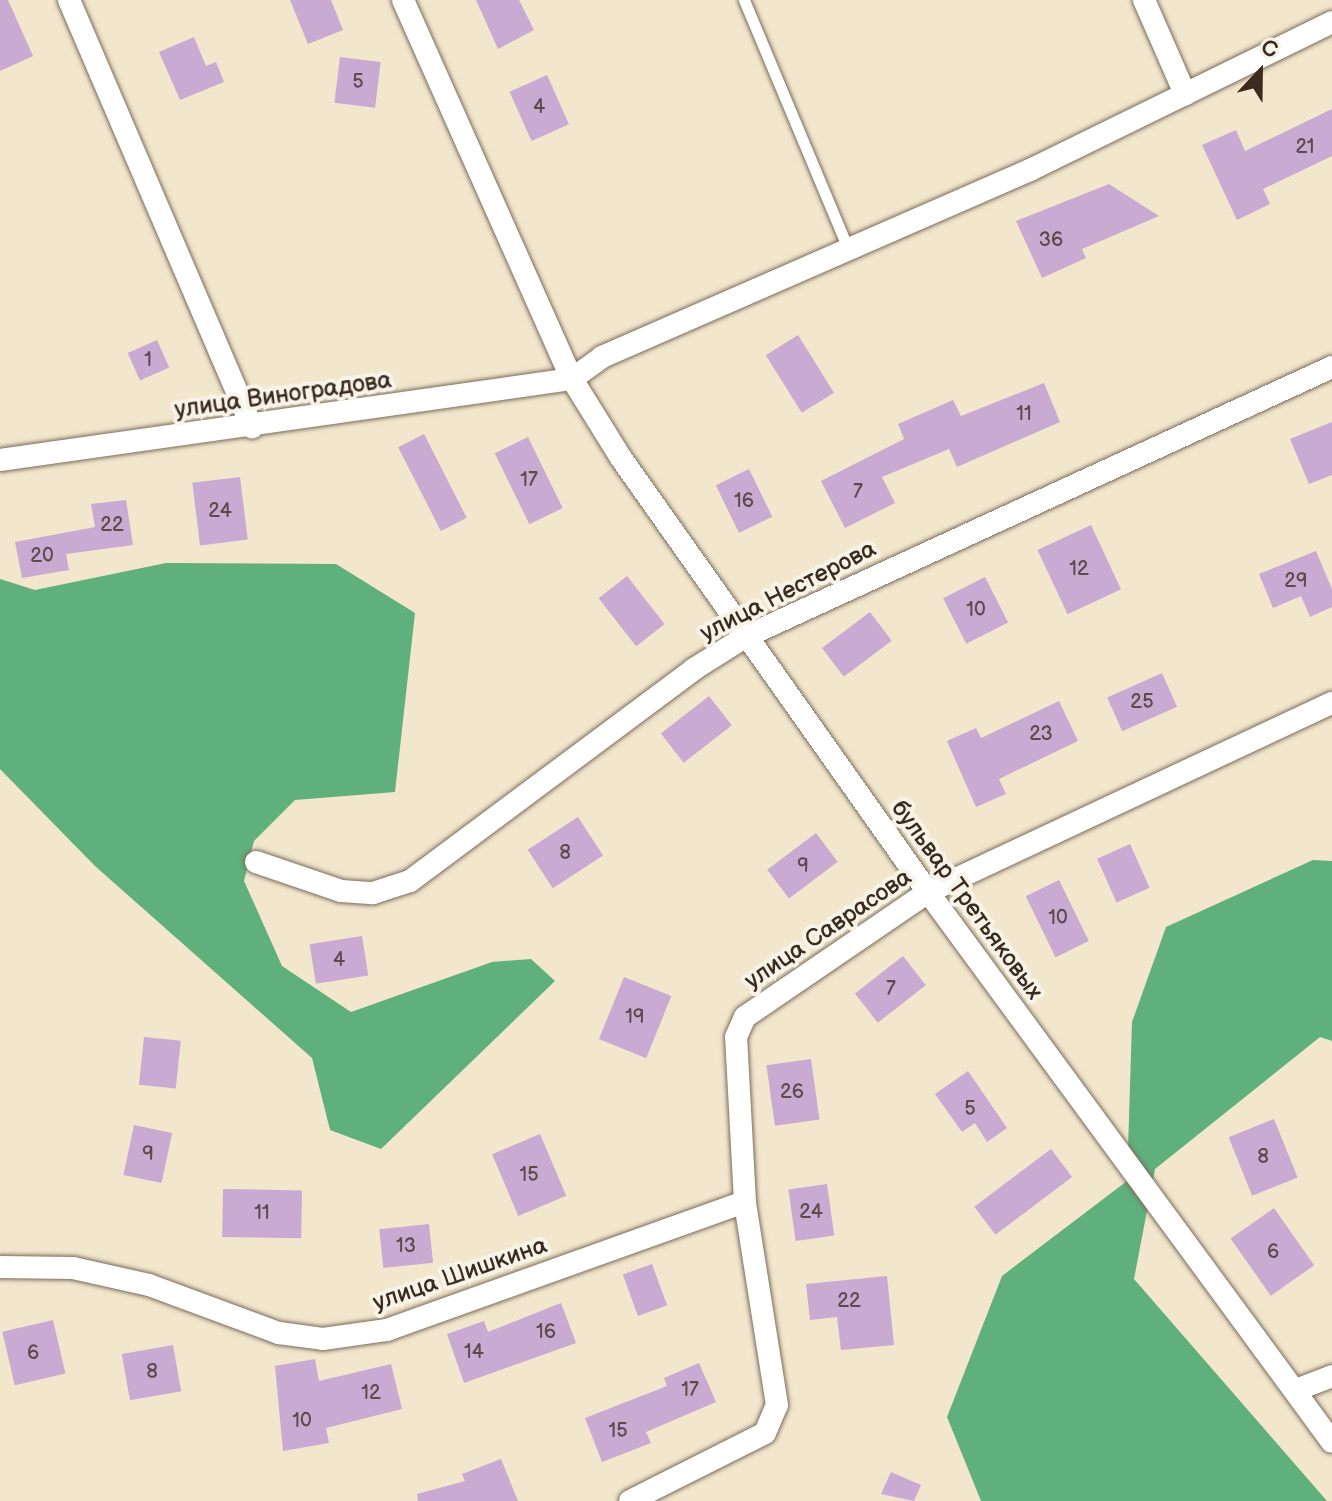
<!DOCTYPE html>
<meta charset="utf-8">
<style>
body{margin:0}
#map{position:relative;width:1332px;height:1501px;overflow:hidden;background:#f2e6cd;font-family:"Balsamiq Sans",sans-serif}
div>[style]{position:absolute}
.forest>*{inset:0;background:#60b07d}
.building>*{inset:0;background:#c8aad2;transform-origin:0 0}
.roads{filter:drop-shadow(0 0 2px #7b6c5b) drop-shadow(0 0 2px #7b6c5b)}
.lane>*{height:11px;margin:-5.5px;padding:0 5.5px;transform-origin:5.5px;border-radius:5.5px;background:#fff}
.street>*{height:22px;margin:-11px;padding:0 11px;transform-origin:11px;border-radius:11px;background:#fff}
span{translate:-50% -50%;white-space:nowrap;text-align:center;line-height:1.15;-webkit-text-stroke:8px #f7f3e8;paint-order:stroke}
.number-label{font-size:20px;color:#5e4a4b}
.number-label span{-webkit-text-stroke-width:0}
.street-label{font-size:24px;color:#3b2a1e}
.north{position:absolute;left:1220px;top:32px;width:80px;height:80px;-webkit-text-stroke:6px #f7f3e8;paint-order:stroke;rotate:22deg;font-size:22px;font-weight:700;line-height:32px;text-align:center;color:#3b2a1e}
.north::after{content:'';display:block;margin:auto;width:28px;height:36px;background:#3b2a1e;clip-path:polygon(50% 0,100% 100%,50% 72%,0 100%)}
</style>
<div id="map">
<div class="forest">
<div style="clip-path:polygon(166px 563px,336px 564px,415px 613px,395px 792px,295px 800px,254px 841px,244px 881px,282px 966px,351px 1012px,492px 962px,531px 959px,555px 981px,381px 1149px,330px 1130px,312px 1058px,95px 866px,0 769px,0 579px,35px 590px)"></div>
<div style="clip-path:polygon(1313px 860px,1332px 861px,1332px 1041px,1320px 1037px,1155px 1169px,1134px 1279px,1327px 1501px,981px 1501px,947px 1417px,1002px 1276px,1127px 1181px,1132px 1022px,1166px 927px)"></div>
</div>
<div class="building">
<div style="clip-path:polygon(0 0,8px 0,33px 56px,0 71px)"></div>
<div style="clip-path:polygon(290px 0,331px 0,343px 30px,308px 44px)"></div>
<div style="clip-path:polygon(476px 0,519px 0,534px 30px,498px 49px)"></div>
<div style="clip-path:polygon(194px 37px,206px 66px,216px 62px,224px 82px,180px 100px,159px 52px)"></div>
<div style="left:340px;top:57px;width:41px;height:46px;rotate:7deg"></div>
<div style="left:547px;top:75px;width:54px;height:41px;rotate:66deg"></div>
<div style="clip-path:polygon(1332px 109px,1332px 156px,1263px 189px,1270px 204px,1237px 220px,1202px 145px,1236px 130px,1245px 151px)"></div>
<div style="clip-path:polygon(1109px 184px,1159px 216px,1082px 249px,1086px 258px,1042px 278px,1016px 221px)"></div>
<div style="left:798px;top:335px;width:68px;height:38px;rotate:58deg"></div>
<div style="left:157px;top:340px;width:30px;height:32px;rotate:66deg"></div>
<div style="clip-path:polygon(1044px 383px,1060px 422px,957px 467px,949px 449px,882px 477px,895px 503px,845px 528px,821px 481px,904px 439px,898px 424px,953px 400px,961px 416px)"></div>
<div style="clip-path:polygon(1332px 422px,1332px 475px,1309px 484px,1290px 439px)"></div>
<div style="left:424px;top:434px;width:94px;height:29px;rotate:63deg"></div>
<div style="left:528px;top:437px;width:79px;height:37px;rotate:64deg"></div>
<div style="left:749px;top:469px;width:53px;height:37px;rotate:64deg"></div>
<div style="left:240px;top:477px;width:63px;height:48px;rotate:83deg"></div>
<div style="clip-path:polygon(126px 500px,133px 545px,66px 554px,69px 570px,22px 578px,15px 542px,95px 527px,91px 504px)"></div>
<div style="left:1091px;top:525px;width:71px;height:59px;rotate:65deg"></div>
<div style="clip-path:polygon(1316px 551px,1332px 589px,1332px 607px,1310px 617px,1301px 596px,1273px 608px,1259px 574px)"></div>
<div style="left:627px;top:576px;width:61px;height:36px;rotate:52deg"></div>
<div style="left:985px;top:577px;width:51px;height:47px;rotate:63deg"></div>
<div style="left:870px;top:612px;width:36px;height:60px;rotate:53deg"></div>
<div style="left:1162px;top:673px;width:37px;height:60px;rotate:66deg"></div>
<div style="left:709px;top:696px;width:37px;height:61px;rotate:52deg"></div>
<div style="clip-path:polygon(1059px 701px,1078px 741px,999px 779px,1006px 794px,976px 807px,947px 741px,976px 728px,981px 738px)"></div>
<div style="left:578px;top:817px;width:46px;height:60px;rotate:57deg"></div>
<div style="left:816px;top:833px;width:36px;height:61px;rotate:53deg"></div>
<div style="left:1130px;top:844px;width:48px;height:36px;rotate:66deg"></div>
<div style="left:1059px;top:880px;width:68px;height:37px;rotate:64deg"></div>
<div style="left:362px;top:936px;width:40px;height:53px;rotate:81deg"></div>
<div style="left:903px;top:956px;width:37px;height:61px;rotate:52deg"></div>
<div style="left:624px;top:977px;width:51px;height:67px;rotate:22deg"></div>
<div style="left:144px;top:1037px;width:37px;height:48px;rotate:6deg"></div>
<div style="left:811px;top:1059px;width:61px;height:45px;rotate:82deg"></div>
<div style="clip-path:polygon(968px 1071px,1007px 1128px,987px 1142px,975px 1123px,962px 1132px,935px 1094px)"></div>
<div style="left:1274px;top:1119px;width:63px;height:49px;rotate:68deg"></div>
<div style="left:134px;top:1125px;width:39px;height:51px;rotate:12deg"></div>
<div style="left:540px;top:1134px;width:67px;height:52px;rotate:67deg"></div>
<div style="left:1051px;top:1149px;width:35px;height:96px;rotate:53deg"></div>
<div style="left:827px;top:1184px;width:52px;height:39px;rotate:82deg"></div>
<div style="left:223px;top:1189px;width:79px;height:48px;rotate:1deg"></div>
<div style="left:1274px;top:1208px;width:70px;height:53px;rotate:55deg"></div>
<div style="left:429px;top:1224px;width:39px;height:50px;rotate:84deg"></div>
<div style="left:652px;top:1264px;width:44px;height:31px;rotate:70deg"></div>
<div style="clip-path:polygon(887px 1276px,894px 1345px,841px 1350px,837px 1317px,810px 1320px,806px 1284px)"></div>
<div style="clip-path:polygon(561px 1303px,576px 1343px,464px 1383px,447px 1334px,484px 1321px,488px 1332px)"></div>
<div style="left:53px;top:1320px;width:55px;height:52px;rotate:77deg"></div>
<div style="left:173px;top:1345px;width:47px;height:52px;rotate:80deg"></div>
<div style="clip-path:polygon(315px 1359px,319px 1381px,391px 1364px,402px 1409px,326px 1428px,329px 1443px,283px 1451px,275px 1366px)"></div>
<div style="clip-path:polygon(699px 1363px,716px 1402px,646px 1432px,651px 1443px,602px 1462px,585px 1418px,667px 1386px,664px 1378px)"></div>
<div style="clip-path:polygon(501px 1459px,518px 1501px,418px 1501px,417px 1494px,465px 1481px,462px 1474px)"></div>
<div style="clip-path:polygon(891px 1472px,921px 1485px,914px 1501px,881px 1494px)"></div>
</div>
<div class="roads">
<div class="lane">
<div style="left:744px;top:0;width:270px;rotate:67.3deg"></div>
</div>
<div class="street">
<div style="left:69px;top:0;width:465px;rotate:66.8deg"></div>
<div style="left:403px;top:0;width:415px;rotate:66deg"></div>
<div style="left:572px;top:379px;width:93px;rotate:58.2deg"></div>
<div style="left:621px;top:458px;width:532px;rotate:54.73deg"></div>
<div style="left:928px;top:892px;width:682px;rotate:53.7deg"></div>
<div style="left:1144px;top:0;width:103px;rotate:66.4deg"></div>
<div style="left:0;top:460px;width:578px;rotate:-8.06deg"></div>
<div style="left:572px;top:379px;width:37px;rotate:-36deg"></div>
<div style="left:602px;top:357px;width:467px;rotate:-23.6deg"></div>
<div style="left:1030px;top:170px;width:336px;rotate:-26.1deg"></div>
<div style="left:256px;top:862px;width:90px;rotate:18.8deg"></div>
<div style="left:341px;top:891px;width:32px;rotate:4deg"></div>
<div style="left:373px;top:893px;width:39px;rotate:-18deg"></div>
<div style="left:410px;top:881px;width:354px;rotate:-36.7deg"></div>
<div style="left:694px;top:669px;width:60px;rotate:-32.1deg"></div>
<div style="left:745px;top:637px;width:646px;rotate:-24.7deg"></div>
<div style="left:0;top:1267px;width:73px;rotate:0.8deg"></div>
<div style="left:73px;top:1268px;width:78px;rotate:12.6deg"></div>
<div style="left:149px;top:1285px;width:139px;rotate:20.3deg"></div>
<div style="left:279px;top:1333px;width:44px;rotate:7.8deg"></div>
<div style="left:323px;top:1339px;width:65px;rotate:-8deg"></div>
<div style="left:387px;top:1330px;width:380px;rotate:-19.7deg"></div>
<div style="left:1296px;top:1390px;width:39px;rotate:-21deg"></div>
<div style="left:630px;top:1501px;width:151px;rotate:-26.7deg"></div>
<div style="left:765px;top:1433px;width:30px;rotate:-67deg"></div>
<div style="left:777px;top:1405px;width:206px;rotate:-99deg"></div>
<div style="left:745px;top:1202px;width:165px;rotate:-93.1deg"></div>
<div style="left:736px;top:1037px;width:22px;rotate:-66deg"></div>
<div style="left:745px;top:1017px;width:222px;rotate:-34.3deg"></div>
<div style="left:928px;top:892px;width:446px;rotate:-25.1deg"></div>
</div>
</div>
<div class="number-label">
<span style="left:358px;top:82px">5</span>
<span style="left:539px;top:107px">4</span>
<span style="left:1305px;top:147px">21</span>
<span style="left:1051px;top:240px">36</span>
<span style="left:148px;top:360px">1</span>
<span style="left:1024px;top:414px">11</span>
<span style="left:529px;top:480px">17</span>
<span style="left:858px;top:492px">7</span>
<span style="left:744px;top:501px">16</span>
<span style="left:220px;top:511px">24</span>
<span style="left:112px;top:525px">22</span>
<span style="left:42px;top:556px">20</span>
<span style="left:1079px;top:569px">12</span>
<span style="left:1296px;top:581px">29</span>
<span style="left:976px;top:610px">10</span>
<span style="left:1142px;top:702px">25</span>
<span style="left:1041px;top:734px">23</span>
<span style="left:565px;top:853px">8</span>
<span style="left:803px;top:866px">9</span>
<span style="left:1058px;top:918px">10</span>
<span style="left:339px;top:960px">4</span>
<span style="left:891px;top:989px">7</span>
<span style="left:635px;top:1017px">19</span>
<span style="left:792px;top:1092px">26</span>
<span style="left:970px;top:1109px">5</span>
<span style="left:148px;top:1154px">9</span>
<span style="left:1263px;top:1157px">8</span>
<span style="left:529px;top:1175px">15</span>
<span style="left:811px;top:1212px">24</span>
<span style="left:262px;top:1213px">11</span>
<span style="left:406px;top:1246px">13</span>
<span style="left:1273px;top:1252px">6</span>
<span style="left:849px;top:1301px">22</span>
<span style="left:546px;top:1332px">16</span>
<span style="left:474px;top:1352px">14</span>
<span style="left:33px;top:1353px">6</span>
<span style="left:152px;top:1372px">8</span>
<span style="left:690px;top:1390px">17</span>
<span style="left:371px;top:1393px">12</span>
<span style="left:302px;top:1421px">10</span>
<span style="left:618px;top:1431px">15</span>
</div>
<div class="street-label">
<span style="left:283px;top:395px;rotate:-8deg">улица Виноградова</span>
<span style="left:788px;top:591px;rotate:-27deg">улица Нестерова</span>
<span style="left:967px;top:900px;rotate:54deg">бульвар Третьяковых</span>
<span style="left:828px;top:929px;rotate:-34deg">улица Саврасова</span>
<span style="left:460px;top:1274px;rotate:-19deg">улица Шишкина</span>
</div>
<div class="north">С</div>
</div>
